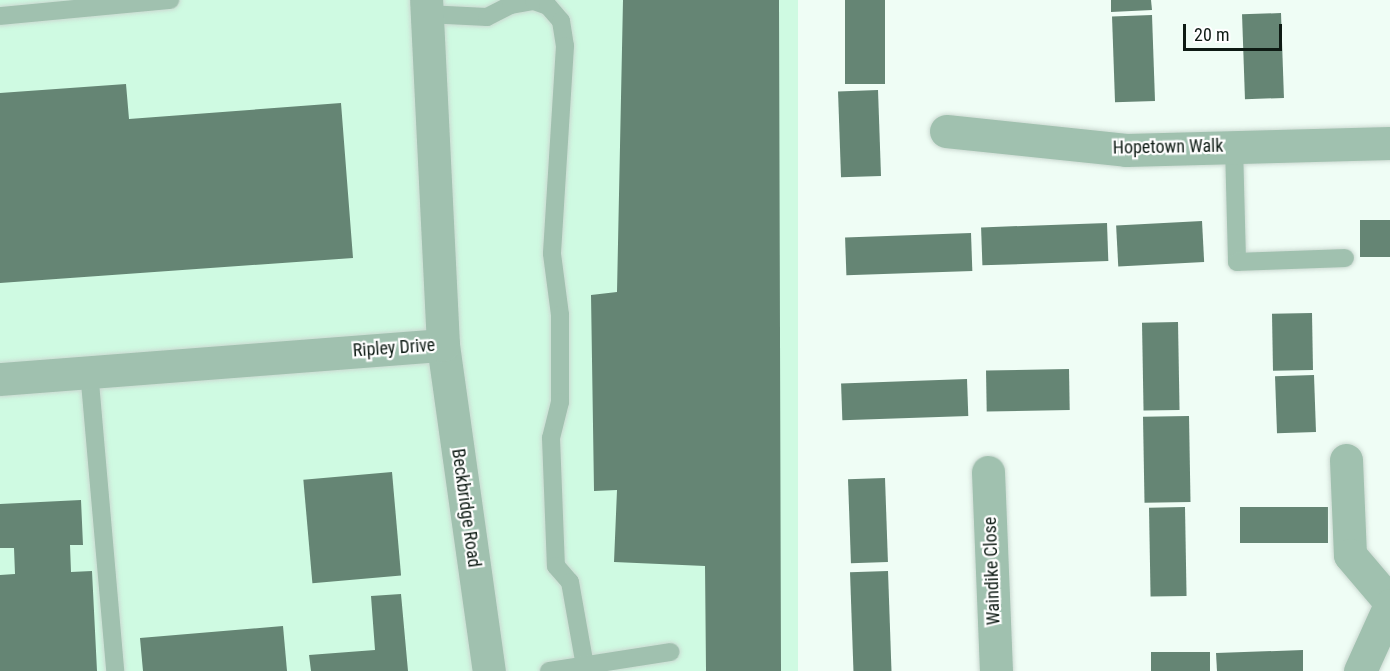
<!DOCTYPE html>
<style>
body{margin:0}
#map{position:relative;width:1390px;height:671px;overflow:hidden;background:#effdf5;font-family:"Roboto Condensed",sans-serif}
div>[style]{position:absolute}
.built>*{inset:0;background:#cffae2;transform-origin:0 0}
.building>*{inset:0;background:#658574;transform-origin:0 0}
.roads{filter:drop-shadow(0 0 2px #cbd9d1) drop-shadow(0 0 2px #cbd9d1)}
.service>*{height:18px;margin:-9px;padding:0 9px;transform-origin:9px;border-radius:9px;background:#a0c1af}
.minor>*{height:33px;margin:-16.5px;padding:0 16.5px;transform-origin:16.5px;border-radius:16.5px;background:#a0c1af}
span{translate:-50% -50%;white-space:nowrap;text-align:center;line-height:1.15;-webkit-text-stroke:4.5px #fff;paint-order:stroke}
.street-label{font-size:18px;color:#0e1b14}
.scale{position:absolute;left:1183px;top:24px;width:99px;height:27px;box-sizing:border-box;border:3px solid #0e1b14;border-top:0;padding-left:8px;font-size:18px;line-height:21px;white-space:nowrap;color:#0e1b14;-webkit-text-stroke:4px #fff;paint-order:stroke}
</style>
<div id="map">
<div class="built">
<div style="left:0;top:0;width:798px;height:671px"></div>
</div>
<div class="building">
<div style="clip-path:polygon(623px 0,779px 0,781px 671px,706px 671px,705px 566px,614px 562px,617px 490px,594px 491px,591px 295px,617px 292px)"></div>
<div style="left:845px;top:0;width:40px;height:84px"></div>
<div style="clip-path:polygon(1111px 0,1151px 0,1152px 10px,1111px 12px)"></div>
<div style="left:1281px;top:13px;width:85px;height:39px;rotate:88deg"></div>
<div style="left:1152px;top:15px;width:86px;height:40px;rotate:88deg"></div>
<div style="clip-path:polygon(126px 84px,129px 119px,341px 103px,353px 258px,0 283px,0 93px)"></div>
<div style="left:878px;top:90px;width:86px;height:40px;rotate:88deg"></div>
<div style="left:1390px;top:220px;width:37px;height:30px;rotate:90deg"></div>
<div style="left:1202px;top:221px;width:41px;height:86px;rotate:87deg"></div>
<div style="left:1107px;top:223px;width:38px;height:126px;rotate:88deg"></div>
<div style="left:971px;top:233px;width:38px;height:126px;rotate:88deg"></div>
<div style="left:1312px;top:313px;width:57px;height:40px;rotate:89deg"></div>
<div style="left:1178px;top:322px;width:88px;height:36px;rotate:89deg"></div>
<div style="left:1069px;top:369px;width:41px;height:83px;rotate:89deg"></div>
<div style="left:1314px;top:375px;width:57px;height:39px;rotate:88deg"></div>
<div style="left:967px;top:379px;width:37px;height:126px;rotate:88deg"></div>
<div style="left:1189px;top:416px;width:86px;height:46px;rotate:89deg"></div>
<div style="left:392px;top:472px;width:104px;height:89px;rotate:85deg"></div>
<div style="left:885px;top:478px;width:84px;height:37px;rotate:88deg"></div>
<div style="clip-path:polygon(81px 500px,83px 545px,70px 545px,71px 572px,92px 571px,97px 671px,0 671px,0 575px,15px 574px,14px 548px,0 548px,0 504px)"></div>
<div style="left:1185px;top:507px;width:89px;height:36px;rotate:89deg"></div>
<div style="left:1240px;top:507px;width:88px;height:36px"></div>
<div style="left:888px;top:571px;width:100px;height:38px;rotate:88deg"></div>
<div style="clip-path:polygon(401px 594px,408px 671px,311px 671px,309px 655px,375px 650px,371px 596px)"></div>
<div style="clip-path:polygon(283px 626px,287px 671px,143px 671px,140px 638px)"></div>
<div style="clip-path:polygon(1303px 650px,1303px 671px,1217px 671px,1216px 653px)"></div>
<div style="left:1210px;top:652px;width:19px;height:59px;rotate:90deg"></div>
</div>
<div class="roads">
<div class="service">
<div style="left:426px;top:14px;width:61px;rotate:2.8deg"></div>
<div style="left:487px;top:17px;width:27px;rotate:-27deg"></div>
<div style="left:511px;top:5px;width:23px;rotate:-10deg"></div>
<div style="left:534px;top:1px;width:15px;rotate:20deg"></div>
<div style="left:548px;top:6px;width:20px;rotate:49deg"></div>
<div style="left:561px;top:21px;width:25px;rotate:81deg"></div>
<div style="left:565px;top:46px;width:208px;rotate:93.6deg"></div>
<div style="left:552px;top:254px;width:62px;rotate:82.5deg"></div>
<div style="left:560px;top:315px;width:87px;rotate:90deg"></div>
<div style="left:560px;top:402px;width:37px;rotate:104deg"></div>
<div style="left:551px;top:438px;width:128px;rotate:87.8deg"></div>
<div style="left:556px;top:566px;width:21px;rotate:49deg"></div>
<div style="left:570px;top:582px;width:85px;rotate:79.9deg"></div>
<div style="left:0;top:16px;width:171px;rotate:-5.4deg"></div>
<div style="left:1234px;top:146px;width:116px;rotate:88.5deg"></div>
<div style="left:1237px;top:262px;width:108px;rotate:-2.1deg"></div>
<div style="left:89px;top:371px;width:301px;rotate:85deg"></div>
<div style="left:549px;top:671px;width:123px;rotate:-8.9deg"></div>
</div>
<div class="minor">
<div style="left:946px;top:131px;width:181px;rotate:6deg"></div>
<div style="left:1126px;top:150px;width:264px;rotate:-1.5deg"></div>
<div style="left:443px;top:345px;width:329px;rotate:82deg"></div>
<div style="left:0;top:379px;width:444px;rotate:-4.4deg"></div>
<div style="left:443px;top:345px;width:345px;rotate:-92.8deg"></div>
<div style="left:1346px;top:460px;width:95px;rotate:87.6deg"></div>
<div style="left:1350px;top:555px;width:62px;rotate:49.6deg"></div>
<div style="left:988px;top:472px;width:199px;rotate:87.7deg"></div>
<div style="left:1360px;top:671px;width:72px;rotate:-65.6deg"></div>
</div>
</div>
<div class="street-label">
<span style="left:1168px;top:147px;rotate:-1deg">Hopetown Walk</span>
<span style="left:394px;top:348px;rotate:-4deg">Ripley Drive</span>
<span style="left:466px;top:508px;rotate:82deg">Beckbridge Road</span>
<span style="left:992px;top:571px;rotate:-92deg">Waindike Close</span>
</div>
<div class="scale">20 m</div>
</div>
